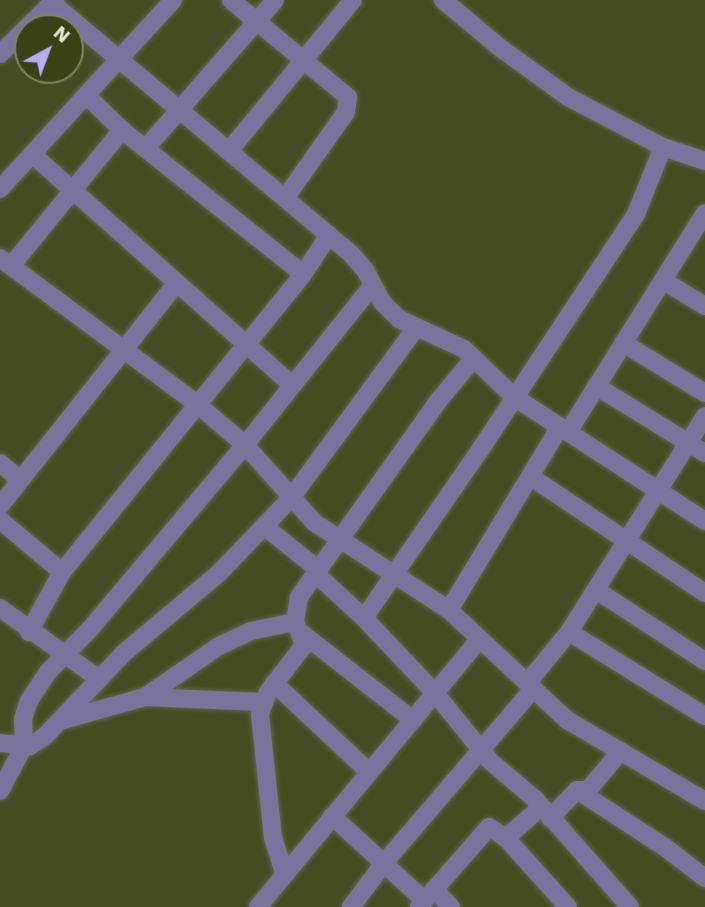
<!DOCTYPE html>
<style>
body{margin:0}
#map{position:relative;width:705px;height:907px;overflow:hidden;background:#484a22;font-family:"Work Sans",sans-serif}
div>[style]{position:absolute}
.roads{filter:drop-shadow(0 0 2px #646642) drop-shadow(0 0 2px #646642)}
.minor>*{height:18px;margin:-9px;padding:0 9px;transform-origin:9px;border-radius:9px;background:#7b739e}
span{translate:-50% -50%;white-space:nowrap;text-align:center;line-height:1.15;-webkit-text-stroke:7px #3d4017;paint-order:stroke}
.north{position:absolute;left:14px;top:14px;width:70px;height:70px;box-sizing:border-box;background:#3d4017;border:2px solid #808361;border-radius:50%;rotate:41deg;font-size:19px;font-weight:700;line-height:28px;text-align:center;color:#e5e8d1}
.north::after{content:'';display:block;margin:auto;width:24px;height:32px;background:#b9abf7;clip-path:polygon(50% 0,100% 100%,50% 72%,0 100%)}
</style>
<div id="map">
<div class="roads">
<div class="minor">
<div style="left:231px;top:0;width:152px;rotate:39.7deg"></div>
<div style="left:348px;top:97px;width:15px;rotate:98deg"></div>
<div style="left:346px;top:112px;width:105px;rotate:125.3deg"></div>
<div style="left:443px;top:0;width:73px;rotate:40deg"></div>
<div style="left:499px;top:47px;width:85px;rotate:35.9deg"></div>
<div style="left:568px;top:97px;width:107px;rotate:27.8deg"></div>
<div style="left:663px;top:147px;width:44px;rotate:18.4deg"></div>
<div style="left:52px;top:3px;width:392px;rotate:40deg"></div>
<div style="left:352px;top:255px;width:20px;rotate:49deg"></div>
<div style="left:365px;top:270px;width:36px;rotate:62deg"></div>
<div style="left:382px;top:302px;width:24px;rotate:45deg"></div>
<div style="left:399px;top:319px;width:72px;rotate:24.8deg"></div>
<div style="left:464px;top:349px;width:69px;rotate:43.8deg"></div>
<div style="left:514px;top:397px;width:228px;rotate:33deg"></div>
<div style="left:0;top:54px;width:77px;rotate:-44.5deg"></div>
<div style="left:87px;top:96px;width:49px;rotate:44.2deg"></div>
<div style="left:122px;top:130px;width:231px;rotate:38.5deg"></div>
<div style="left:146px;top:148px;width:196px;rotate:-48.9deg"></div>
<div style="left:229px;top:151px;width:195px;rotate:-50.6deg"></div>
<div style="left:33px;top:155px;width:346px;rotate:41.6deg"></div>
<div style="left:0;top:189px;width:256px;rotate:-47.5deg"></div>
<div style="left:0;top:258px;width:245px;rotate:36.5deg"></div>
<div style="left:197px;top:404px;width:63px;rotate:40.5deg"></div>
<div style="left:245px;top:445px;width:105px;rotate:48.1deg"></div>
<div style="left:315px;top:523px;width:160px;rotate:33deg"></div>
<div style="left:449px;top:610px;width:161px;rotate:43deg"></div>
<div style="left:567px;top:720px;width:160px;rotate:30.4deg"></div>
<div style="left:11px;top:266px;width:176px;rotate:-50.8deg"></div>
<div style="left:664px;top:281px;width:48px;rotate:31.4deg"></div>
<div style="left:623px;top:343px;width:96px;rotate:31.4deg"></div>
<div style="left:596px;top:386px;width:128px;rotate:31.6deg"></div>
<div style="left:568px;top:432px;width:258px;rotate:-58deg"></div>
<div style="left:0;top:463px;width:26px;rotate:40deg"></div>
<div style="left:531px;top:477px;width:209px;rotate:33.7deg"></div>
<div style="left:0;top:506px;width:283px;rotate:-51.6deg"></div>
<div style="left:0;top:520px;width:81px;rotate:40deg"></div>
<div style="left:264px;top:526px;width:70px;rotate:38.7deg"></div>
<div style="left:316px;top:574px;width:65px;rotate:42.5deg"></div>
<div style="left:364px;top:618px;width:103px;rotate:46.6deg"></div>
<div style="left:435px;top:693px;width:87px;rotate:51deg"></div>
<div style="left:490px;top:761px;width:59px;rotate:40.2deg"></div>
<div style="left:535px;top:799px;width:144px;rotate:48.7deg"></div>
<div style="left:596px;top:590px;width:130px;rotate:33.1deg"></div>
<div style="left:0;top:608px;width:122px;rotate:35.6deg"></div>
<div style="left:449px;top:610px;width:214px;rotate:-58.8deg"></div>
<div style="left:364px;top:618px;width:208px;rotate:-55.4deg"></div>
<div style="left:482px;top:447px;width:279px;rotate:-56.5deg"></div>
<div style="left:636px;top:214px;width:72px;rotate:-68.1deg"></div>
<div style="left:299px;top:631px;width:145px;rotate:38deg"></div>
<div style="left:29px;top:632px;width:68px;rotate:-61.2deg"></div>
<div style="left:62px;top:572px;width:383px;rotate:-51deg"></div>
<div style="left:303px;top:274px;width:47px;rotate:-56.3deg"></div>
<div style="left:569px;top:632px;width:160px;rotate:31.7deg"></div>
<div style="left:528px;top:682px;width:65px;rotate:-50.6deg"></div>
<div style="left:569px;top:632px;width:255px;rotate:-57.8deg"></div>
<div style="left:274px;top:683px;width:130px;rotate:43.1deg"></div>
<div style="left:145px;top:697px;width:117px;rotate:2.4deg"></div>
<div style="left:63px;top:720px;width:85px;rotate:-15.7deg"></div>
<div style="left:145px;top:697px;width:90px;rotate:-34.6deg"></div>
<div style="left:219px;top:646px;width:35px;rotate:-25deg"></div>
<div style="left:251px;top:631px;width:45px;rotate:-11.6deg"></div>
<div style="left:0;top:743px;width:30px;rotate:6deg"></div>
<div style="left:30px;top:746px;width:17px;rotate:-33deg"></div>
<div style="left:44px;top:737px;width:117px;rotate:-46.4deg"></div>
<div style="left:125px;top:652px;width:123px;rotate:-40deg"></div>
<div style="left:219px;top:573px;width:104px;rotate:-46.2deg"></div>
<div style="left:291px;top:498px;width:211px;rotate:-53.7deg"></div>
<div style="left:577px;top:790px;width:106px;rotate:33.1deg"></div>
<div style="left:666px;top:848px;width:49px;rotate:37.6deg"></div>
<div style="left:0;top:791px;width:51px;rotate:-61.9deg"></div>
<div style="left:24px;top:746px;width:27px;rotate:-92deg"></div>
<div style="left:23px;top:719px;width:19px;rotate:-72deg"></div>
<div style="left:29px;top:701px;width:33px;rotate:-57deg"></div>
<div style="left:47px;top:673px;width:62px;rotate:-45.7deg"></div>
<div style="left:90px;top:629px;width:241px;rotate:-49.9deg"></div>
<div style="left:245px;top:445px;width:203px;rotate:-51.4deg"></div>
<div style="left:332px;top:816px;width:125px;rotate:42.4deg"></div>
<div style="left:550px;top:818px;width:39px;rotate:-46deg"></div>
<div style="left:577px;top:790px;width:11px"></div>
<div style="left:588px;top:790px;width:51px;rotate:-49.8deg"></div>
<div style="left:506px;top:838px;width:47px;rotate:-41.5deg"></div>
<div style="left:284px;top:873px;width:37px;rotate:-107deg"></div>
<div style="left:273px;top:838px;width:125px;rotate:-96deg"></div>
<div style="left:260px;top:714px;width:23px;rotate:-70deg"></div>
<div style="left:268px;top:692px;width:59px;rotate:-52.5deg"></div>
<div style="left:304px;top:645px;width:25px;rotate:-111deg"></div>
<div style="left:295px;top:622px;width:25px;rotate:-81deg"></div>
<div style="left:299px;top:597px;width:242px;rotate:-54.6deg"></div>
<div style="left:439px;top:400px;width:53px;rotate:-50.3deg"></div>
<div style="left:434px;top:889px;width:25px;rotate:47deg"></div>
<div style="left:258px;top:907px;width:348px;rotate:-50.4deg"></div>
<div style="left:351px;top:907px;width:55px;rotate:-53.1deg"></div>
<div style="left:384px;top:863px;width:230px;rotate:-49.4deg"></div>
<div style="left:419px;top:907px;width:106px;rotate:-48.8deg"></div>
<div style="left:489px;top:827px;width:20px;rotate:33deg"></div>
<div style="left:506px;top:838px;width:93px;rotate:48.1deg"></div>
</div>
</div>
<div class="north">N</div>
</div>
